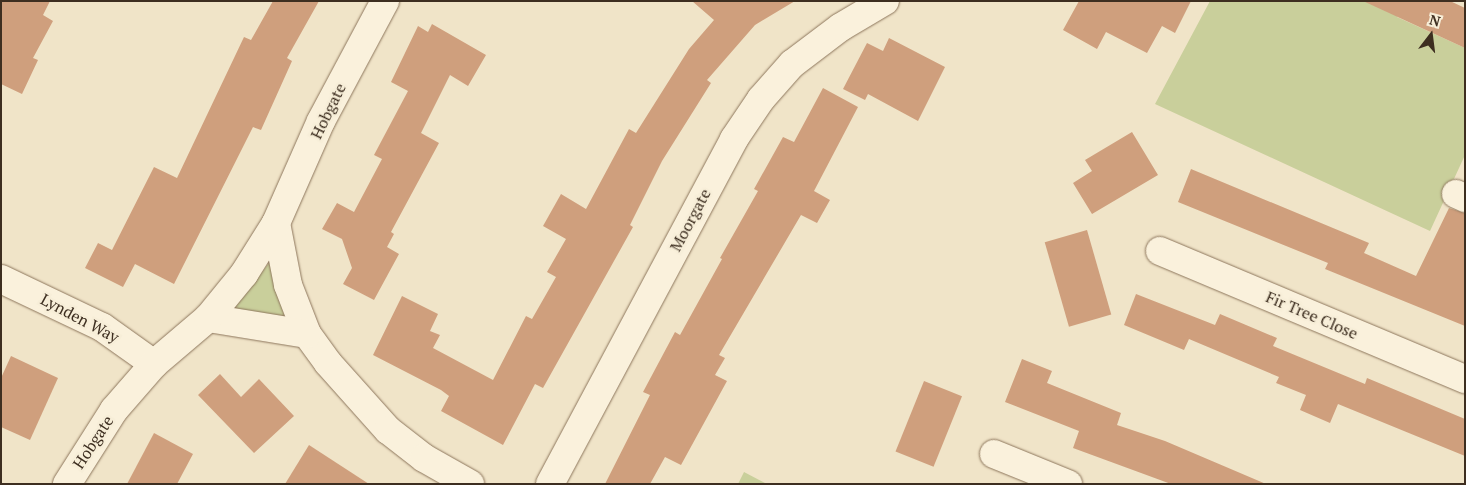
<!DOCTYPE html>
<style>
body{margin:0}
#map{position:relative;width:1466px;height:485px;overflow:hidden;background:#f0e4c8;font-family:"PT Serif",serif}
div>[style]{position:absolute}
.green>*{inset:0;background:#c9cf9b}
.building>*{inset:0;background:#cf9f7d;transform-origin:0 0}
.roads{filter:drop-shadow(0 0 1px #8d765c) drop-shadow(0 0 1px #8d765c)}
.minor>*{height:28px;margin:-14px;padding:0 14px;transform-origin:14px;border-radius:14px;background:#faf1dc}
span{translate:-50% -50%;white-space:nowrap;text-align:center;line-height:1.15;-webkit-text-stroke:5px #f7eed8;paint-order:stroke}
.street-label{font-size:16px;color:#3d2e20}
.frame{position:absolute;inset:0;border:2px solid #3d2e20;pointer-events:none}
.north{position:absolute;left:1406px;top:10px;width:50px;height:50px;-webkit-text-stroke:4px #f7eed8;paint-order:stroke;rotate:15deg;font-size:14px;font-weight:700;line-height:20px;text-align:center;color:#3d2e20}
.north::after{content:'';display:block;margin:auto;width:18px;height:22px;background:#3d2e20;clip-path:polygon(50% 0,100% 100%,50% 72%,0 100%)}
</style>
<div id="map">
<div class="green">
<div style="clip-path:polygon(1210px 1px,1404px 1px,1397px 17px,1465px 48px,1465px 155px,1430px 231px,1155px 104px)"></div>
<div style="clip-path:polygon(272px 259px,285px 319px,232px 310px)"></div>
<div style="clip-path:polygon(744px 472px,767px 484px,738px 484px)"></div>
</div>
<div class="building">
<div style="clip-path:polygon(1px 1px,50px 1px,43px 15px,53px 21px,33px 58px,38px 60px,22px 94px,1px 84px)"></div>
<div style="clip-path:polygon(273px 1px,319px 1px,287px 58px,292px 61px,261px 130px,253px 127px,174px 284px,135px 264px,123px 287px,85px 268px,98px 243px,112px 250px,154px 167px,177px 178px,244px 37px,251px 40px)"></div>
<div style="clip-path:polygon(692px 1px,795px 1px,755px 25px,707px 80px,711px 83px,662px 161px,630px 225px,633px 227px,543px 388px,535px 384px,503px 445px,441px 411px,449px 396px,441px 390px,373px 355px,402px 296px,438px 314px,430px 331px,440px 335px,433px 348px,493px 380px,526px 316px,532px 319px,556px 277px,547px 272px,566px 239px,543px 226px,561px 194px,586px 209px,629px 129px,636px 133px,689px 49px,714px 20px)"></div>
<div style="clip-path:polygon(1079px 1px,1191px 1px,1175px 33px,1162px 26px,1147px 53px,1106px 32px,1097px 49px,1063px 30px)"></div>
<div style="clip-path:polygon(1363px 1px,1450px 1px,1465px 8px,1465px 48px)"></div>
<div style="clip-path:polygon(432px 24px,486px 55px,468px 86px,450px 75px,421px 133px,439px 143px,391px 232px,394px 234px,387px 247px,399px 254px,374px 300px,343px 284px,352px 268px,342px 239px,322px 229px,337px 203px,354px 212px,382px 159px,374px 155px,408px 91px,391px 82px,418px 26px,428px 32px)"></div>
<div style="clip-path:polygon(889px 38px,945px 67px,918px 121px,868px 94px,865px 100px,843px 89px,867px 43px,883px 51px)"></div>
<div style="clip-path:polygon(823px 88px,858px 107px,814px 191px,830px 200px,817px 223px,801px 215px,719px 355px,725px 358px,715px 375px,727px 381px,681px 465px,665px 457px,650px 484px,605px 484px,650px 395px,643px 392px,675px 332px,680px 335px,722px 259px,720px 258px,758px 191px,754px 189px,783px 137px,794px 142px)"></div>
<div style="clip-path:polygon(1132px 132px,1158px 175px,1092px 214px,1073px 183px,1092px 171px,1085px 160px)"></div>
<div style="clip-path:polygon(1191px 169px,1369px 243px,1364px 253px,1416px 276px,1449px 208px,1465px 213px,1465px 326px,1325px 269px,1328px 263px,1178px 202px)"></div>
<div style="left:1087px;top:230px;width:88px;height:44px;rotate:74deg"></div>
<div style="clip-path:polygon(1136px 294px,1215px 325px,1220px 314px,1277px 338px,1273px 346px,1365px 384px,1367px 378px,1465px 419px,1465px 456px,1338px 404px,1330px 423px,1300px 410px,1306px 395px,1276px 383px,1279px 377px,1189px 339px,1184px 350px,1124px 325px)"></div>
<div style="clip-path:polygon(11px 356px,58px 378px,30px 440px,1px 427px,1px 378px)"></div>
<div style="clip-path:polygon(1022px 359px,1052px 371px,1047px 383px,1121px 413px,1117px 425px,1165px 441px,1266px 484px,1171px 484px,1073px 448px,1079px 431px,1005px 402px)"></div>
<div style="clip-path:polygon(220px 374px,241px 397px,259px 379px,294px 416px,254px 453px,198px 395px)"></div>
<div style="left:924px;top:381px;width:41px;height:76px;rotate:22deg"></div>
<div style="clip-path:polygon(154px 433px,193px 454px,177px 484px,127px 484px)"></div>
<div style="clip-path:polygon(309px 445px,369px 484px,285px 484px)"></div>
</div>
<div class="roads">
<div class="minor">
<div style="left:1456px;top:194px;width:10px;rotate:24deg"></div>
<div style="left:276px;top:223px;width:63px;rotate:79deg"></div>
<div style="left:288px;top:285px;width:53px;rotate:68.8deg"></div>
<div style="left:307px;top:334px;width:36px;rotate:54deg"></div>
<div style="left:328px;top:363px;width:90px;rotate:48.2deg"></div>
<div style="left:388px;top:430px;width:46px;rotate:37.9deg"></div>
<div style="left:424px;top:458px;width:53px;rotate:29.5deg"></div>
<div style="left:1160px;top:251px;width:331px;rotate:22.8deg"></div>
<div style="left:1px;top:279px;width:112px;rotate:25.4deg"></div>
<div style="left:102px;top:327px;width:64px;rotate:35.4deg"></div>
<div style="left:208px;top:318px;width:100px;rotate:9.2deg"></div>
<div style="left:994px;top:454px;width:80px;rotate:22.1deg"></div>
<div style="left:67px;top:484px;width:88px;rotate:-57.6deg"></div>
<div style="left:114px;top:410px;width:61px;rotate:-49deg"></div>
<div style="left:154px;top:364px;width:71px;rotate:-40.4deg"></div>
<div style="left:208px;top:318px;width:57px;rotate:-50.7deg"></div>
<div style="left:244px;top:274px;width:60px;rotate:-57.9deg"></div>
<div style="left:276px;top:223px;width:111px;rotate:-66.2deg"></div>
<div style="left:321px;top:121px;width:136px;rotate:-61.9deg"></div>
<div style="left:550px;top:484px;width:391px;rotate:-61.9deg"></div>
<div style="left:734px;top:139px;width:48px;rotate:-56deg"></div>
<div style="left:761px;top:99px;width:47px;rotate:-48.5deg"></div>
<div style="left:792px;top:64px;width:61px;rotate:-37.1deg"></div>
<div style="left:841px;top:27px;width:51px;rotate:-30.6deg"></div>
</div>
</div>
<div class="street-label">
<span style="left:328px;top:111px;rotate:-64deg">Hobgate</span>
<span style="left:690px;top:220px;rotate:-62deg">Moorgate</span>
<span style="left:1312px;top:315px;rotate:23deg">Fir Tree Close</span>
<span style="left:80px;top:318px;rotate:28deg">Lynden Way</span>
<span style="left:93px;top:442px;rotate:-57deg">Hobgate</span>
</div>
<div class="frame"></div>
<div class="north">N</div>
</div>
